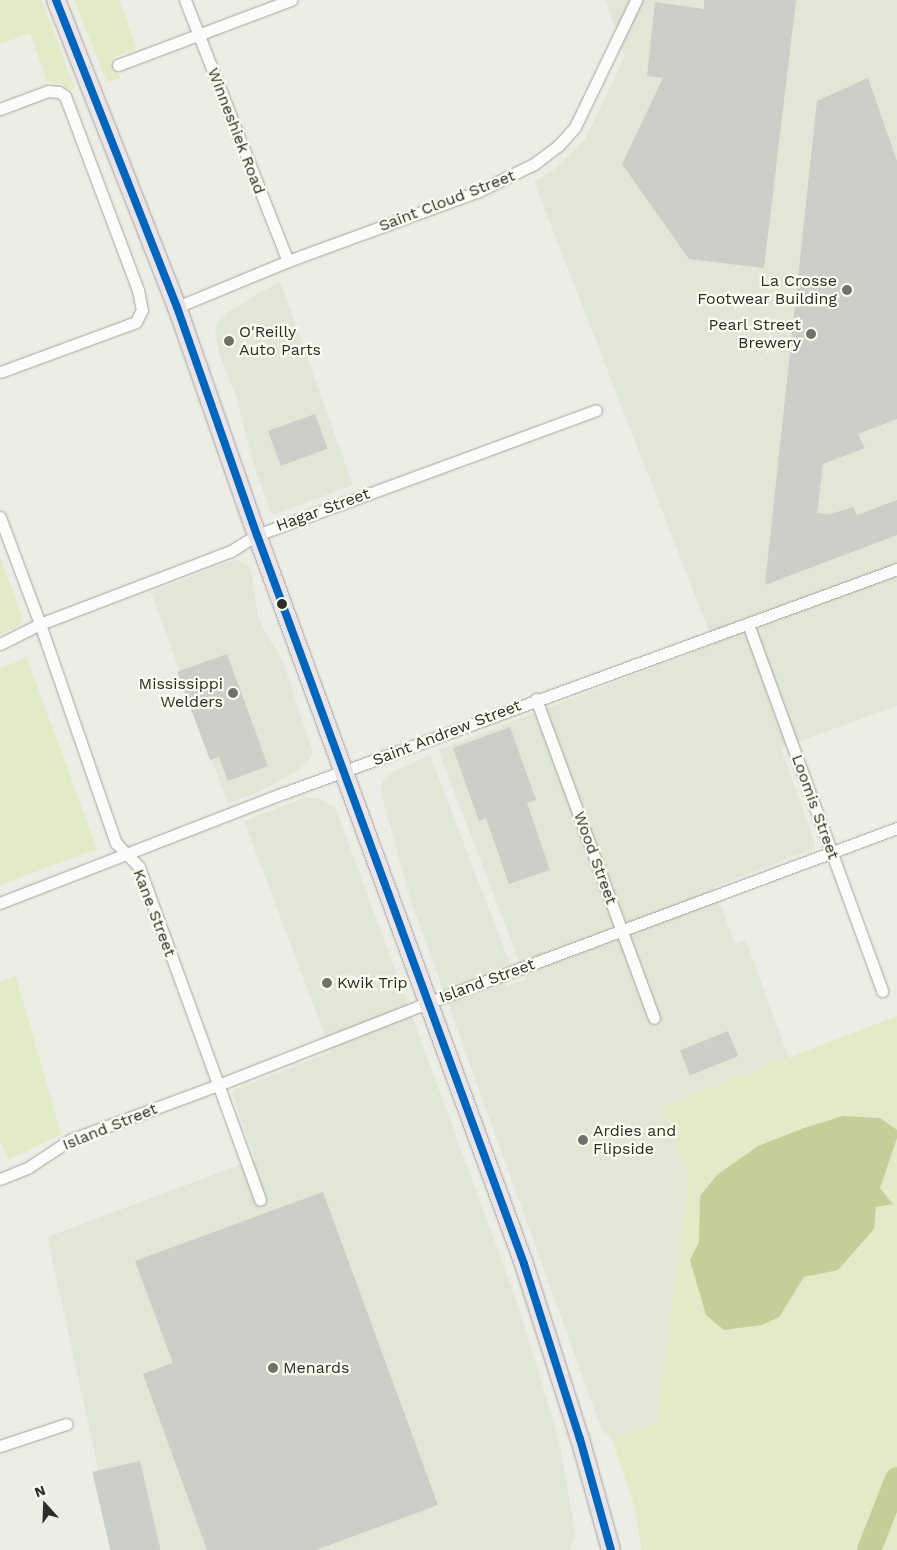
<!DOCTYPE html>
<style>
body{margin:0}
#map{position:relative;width:897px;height:1550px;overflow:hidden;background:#eceee6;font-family:"Work Sans",sans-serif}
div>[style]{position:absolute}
.built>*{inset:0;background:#e2e6d6}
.green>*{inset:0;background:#e2eac7}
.water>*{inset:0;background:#c3ce98}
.river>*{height:24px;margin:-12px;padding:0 12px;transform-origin:12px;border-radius:12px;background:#c3ce98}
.building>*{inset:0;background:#cccec8;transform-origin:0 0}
.roads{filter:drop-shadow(0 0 1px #a2a49e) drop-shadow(0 0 1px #a2a49e)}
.minor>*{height:11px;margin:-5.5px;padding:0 5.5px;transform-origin:5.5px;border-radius:5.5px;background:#fcfcfb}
.primary>*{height:18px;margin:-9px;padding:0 9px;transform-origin:9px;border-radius:9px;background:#ece3e8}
.bus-1>*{height:8px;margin:-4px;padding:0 4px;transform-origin:4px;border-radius:4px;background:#0065bd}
.dots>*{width:14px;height:14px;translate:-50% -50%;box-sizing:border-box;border:2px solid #fafeef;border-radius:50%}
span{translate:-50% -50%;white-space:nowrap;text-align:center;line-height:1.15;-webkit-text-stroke:4.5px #fafeef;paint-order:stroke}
.street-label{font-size:16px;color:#2c2d28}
.poi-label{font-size:16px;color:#2c2d28}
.right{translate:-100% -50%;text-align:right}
.left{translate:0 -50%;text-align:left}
.north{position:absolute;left:20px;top:1480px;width:50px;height:50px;-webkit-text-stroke:4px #fafeef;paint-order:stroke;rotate:340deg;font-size:14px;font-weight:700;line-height:20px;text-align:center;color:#2c2d28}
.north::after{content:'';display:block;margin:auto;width:18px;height:22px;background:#2c2d28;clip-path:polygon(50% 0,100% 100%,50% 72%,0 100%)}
</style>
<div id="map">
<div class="built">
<div style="clip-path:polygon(605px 0,897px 0,897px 706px,781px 748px,813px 838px,815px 845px,813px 849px,714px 887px,735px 944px,746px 940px,789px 1059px,663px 1106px,689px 1179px,657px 1424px,612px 1439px,601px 1428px,410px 898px,380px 790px,383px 781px,393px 772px,430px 755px,510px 964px,501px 968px,507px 986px,526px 979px,438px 750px,714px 644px,534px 182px,553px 170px,585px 139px,625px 56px)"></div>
<div style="clip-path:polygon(280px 281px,353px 485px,272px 515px,254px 466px,236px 397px,220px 356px,215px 329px,219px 320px,228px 312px)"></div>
<div style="clip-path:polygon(239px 560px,247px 565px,251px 571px,258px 614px,266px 634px,283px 661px,313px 753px,307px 763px,297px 771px,261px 791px,228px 804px,151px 592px,231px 561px)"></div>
<div style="clip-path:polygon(306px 797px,322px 799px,336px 809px,517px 1302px,558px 1436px,576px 1535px,570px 1550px,116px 1550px,47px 1237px,255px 1159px,232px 1093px,236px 1089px,331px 1052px,244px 821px)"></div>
</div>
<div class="green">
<div style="clip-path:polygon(0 0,42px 0,75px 88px,68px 90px,62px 84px,47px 81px,30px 33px,0 44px)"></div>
<div style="clip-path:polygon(74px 0,119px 0,137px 48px,113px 58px,120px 78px,107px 82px)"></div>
<div style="clip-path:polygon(0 556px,22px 617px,21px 623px,16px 627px,0 634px)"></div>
<div style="clip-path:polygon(27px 658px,97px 849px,0 885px,0 668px)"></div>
<div style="clip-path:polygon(16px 976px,61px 1134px,8px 1160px,0 1141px,0 982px)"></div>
<div style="clip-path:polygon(897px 1016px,897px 1550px,642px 1550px,633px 1502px,612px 1439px,657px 1423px,689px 1179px,663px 1106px)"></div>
</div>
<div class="water">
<div style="clip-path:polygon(843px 1116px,880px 1118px,897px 1130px,897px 1138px,880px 1188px,893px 1204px,876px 1207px,874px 1229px,838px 1270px,804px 1277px,779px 1317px,762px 1325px,724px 1330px,706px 1315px,690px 1260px,699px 1242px,700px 1196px,717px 1175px,758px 1146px,804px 1128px)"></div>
</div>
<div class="river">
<div style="left:869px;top:1550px;width:76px;rotate:-68.5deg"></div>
</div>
<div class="building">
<div style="clip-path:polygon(704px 0,796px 0,764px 268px,689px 259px,622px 164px,663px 78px,647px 76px,655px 2px,704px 9px)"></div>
<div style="clip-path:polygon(868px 78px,897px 161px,897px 419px,858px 434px,865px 448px,823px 464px,817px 513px,831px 514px,853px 507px,857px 515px,897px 500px,897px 535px,765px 585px,817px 101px)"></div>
<div style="left:315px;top:414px;width:37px;height:50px;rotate:70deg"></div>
<div style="clip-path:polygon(227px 654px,268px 766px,228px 781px,219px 757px,210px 760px,177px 672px)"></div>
<div style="clip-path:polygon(510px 727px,536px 800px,527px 803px,550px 870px,509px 884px,486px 818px,479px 821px,453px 748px)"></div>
<div style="left:728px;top:1031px;width:27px;height:52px;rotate:68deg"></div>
<div style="clip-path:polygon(323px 1192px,438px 1505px,316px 1550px,207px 1550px,143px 1374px,173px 1363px,135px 1261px)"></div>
<div style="left:140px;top:1461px;width:91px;height:49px;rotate:77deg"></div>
</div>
<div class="roads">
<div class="minor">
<div style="left:185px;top:0;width:281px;rotate:68.5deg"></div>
<div style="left:118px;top:65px;width:185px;rotate:-20.6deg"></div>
<div style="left:0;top:109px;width:51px;rotate:-20.6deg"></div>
<div style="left:48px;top:91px;width:11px;rotate:5deg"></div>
<div style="left:59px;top:92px;width:7px;rotate:34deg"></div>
<div style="left:65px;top:96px;width:207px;rotate:69.4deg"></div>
<div style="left:138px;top:290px;width:20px;rotate:79deg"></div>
<div style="left:142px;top:310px;width:13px;rotate:117deg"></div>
<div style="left:136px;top:322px;width:9px;rotate:159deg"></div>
<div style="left:128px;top:325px;width:136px;rotate:159.8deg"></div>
<div style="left:177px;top:307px;width:120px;rotate:-22.5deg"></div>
<div style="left:288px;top:261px;width:201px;rotate:-20.1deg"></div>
<div style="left:477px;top:192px;width:64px;rotate:-26.2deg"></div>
<div style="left:534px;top:164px;width:30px;rotate:-37deg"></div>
<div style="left:558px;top:146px;width:25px;rotate:-48deg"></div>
<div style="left:575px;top:127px;width:141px;rotate:-64.3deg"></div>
<div style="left:0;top:517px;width:114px;rotate:69.5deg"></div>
<div style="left:40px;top:624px;width:232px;rotate:70.9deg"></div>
<div style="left:116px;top:843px;width:33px;rotate:46deg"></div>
<div style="left:139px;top:867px;width:354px;rotate:70deg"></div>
<div style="left:748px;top:624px;width:391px;rotate:69.9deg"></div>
<div style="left:0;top:644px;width:45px;rotate:-26.6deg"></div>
<div style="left:40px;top:624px;width:204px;rotate:-20.9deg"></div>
<div style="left:231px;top:551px;width:31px;rotate:-32deg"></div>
<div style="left:257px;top:535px;width:361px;rotate:-20.2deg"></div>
<div style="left:536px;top:699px;width:340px;rotate:69.7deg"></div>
<div style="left:0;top:903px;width:305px;rotate:-21.2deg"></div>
<div style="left:284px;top:793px;width:653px;rotate:-20.07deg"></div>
<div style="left:0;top:1179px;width:31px;rotate:-22deg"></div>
<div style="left:29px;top:1167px;width:49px;rotate:-33.4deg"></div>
<div style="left:70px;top:1140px;width:158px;rotate:-20.4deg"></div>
<div style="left:218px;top:1085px;width:225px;rotate:-21.4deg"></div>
<div style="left:427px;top:1003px;width:502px;rotate:-20.42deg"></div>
<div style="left:0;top:1446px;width:70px;rotate:-18.4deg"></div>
</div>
<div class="primary">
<div style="left:56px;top:0;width:330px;rotate:68.5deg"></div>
<div style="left:177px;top:307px;width:242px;rotate:70.7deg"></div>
<div style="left:257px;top:535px;width:776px;rotate:69.88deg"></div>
<div style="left:524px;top:1264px;width:184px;rotate:72.3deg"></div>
<div style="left:580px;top:1439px;width:115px;rotate:74.4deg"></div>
</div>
</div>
<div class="bus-1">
<div style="left:56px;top:0;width:330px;rotate:68.5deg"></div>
<div style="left:177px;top:307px;width:242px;rotate:70.7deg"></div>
<div style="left:257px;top:535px;width:776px;rotate:69.88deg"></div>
<div style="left:524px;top:1264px;width:184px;rotate:72.3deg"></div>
<div style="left:580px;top:1439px;width:115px;rotate:74.4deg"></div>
</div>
<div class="dots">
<div style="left:847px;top:290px;background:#6f716a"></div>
<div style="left:811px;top:334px;background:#6f716a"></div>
<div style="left:229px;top:341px;background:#6f716a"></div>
<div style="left:282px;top:604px;background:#2c2d28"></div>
<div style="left:233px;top:693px;background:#6f716a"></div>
<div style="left:327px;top:983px;background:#6f716a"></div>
<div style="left:583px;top:1140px;background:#6f716a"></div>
<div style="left:273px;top:1368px;background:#6f716a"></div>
</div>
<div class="street-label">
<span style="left:236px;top:131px;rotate:69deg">Winneshiek Road</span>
<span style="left:447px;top:201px;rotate:-21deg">Saint Cloud Street</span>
<span style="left:323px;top:510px;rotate:-20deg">Hagar Street</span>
<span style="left:447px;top:733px;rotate:-21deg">Saint Andrew Street</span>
<span style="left:815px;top:807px;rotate:70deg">Loomis Street</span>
<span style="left:595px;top:858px;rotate:70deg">Wood Street</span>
<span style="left:154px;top:913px;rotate:69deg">Kane Street</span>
<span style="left:487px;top:981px;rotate:-20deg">Island Street</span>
<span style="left:110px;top:1127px;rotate:-22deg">Island Street</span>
</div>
<div class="poi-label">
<span class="right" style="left:837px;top:290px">La Crosse<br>Footwear Building</span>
<span class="right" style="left:801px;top:334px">Pearl Street<br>Brewery</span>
<span class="left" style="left:239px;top:341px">O'Reilly<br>Auto Parts</span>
<span class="right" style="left:223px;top:693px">Mississippi<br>Welders</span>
<span class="left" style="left:337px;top:983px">Kwik Trip</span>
<span class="left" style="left:593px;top:1140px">Ardies and<br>Flipside</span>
<span class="left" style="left:283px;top:1368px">Menards</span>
</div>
<div class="north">N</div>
</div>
